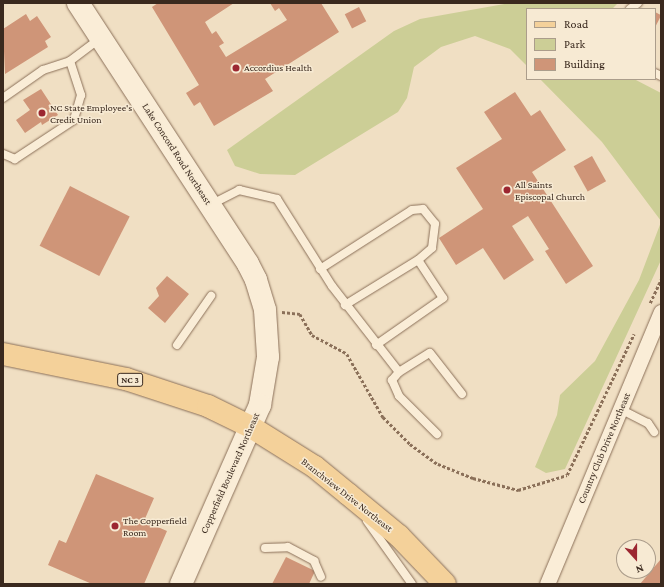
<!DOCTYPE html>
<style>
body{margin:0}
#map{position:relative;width:664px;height:587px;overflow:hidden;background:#f0dfc3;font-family:"Crimson Pro",serif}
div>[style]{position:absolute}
.green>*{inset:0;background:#ccce96}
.building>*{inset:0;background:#cf9578;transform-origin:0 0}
.path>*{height:2.5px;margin-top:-1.25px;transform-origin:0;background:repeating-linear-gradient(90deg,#8b7059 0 3px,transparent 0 5px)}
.roads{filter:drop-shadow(0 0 1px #8b7059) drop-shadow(0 0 1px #8b7059)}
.service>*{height:8px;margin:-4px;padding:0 4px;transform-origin:4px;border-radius:4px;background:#faedd7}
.minor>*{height:15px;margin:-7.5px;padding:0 7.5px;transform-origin:7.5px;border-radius:7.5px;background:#faedd7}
.secondary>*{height:22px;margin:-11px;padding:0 11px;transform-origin:11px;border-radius:11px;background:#faedd7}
.primary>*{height:22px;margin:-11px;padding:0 11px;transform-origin:11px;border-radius:11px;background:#f4d19a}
.dots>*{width:11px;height:11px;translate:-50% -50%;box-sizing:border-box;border:2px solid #f7ead3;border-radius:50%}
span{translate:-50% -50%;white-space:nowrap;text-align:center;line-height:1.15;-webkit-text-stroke:3px #f7ead3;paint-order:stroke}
.shield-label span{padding:1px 3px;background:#f7ead3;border:1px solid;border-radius:3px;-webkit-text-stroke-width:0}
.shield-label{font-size:9px;color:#3a291e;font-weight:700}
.poi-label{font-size:10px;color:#3a291e}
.left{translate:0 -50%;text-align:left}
.street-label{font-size:10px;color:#3a291e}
.frame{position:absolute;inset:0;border:4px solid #3a291e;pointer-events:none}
.legend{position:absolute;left:526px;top:8px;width:130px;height:72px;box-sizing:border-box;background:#f7ead3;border:1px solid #ab9d8b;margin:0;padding:5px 7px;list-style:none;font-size:12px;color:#3a291e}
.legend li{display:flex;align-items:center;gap:8px;height:20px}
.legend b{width:20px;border:1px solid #ab9d8b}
.north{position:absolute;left:616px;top:539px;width:40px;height:40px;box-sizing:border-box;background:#f7ead3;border:1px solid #ab9d8b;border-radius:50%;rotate:159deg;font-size:11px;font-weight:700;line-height:16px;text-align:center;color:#3a291e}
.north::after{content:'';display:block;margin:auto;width:14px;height:18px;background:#9c2731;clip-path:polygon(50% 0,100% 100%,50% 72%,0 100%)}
</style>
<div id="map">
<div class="green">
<div style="clip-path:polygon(510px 3px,618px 3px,612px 9px,527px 9px,527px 66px,510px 49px,475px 36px,441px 47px,414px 67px,407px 98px,398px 112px,295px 175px,260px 174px,235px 166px,227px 150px,394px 31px,420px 19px)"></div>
<div style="clip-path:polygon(540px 79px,634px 79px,661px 93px,661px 221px,602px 142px)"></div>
<div style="clip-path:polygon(661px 222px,661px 260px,565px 469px,546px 473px,535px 467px,557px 415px,560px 395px,595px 361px,639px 280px)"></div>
</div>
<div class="building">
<div style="clip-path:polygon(158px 3px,234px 3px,205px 22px,212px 34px,216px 31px,224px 43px,219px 46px,226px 57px,287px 20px,279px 8px,275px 11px,270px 3px,321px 3px,339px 32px,265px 79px,273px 91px,214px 126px,200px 102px,194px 106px,186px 93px,199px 85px,152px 7px)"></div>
<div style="left:359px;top:7px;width:16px;height:16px;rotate:63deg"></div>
<div style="left:655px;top:12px;width:7px;height:52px;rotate:27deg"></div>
<div style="clip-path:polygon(26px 14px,30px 21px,37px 16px,51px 37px,45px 41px,48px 47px,5px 74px,3px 29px)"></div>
<div style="clip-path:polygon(41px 89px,58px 115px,42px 125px,41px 122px,25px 133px,16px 120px,30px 110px,23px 100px)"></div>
<div style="clip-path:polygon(515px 92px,531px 116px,540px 110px,566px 150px,532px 172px,593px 266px,566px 284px,545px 251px,549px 249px,528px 216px,512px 226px,534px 260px,504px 280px,483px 248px,456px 265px,439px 238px,483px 209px,456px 168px,502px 139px,484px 112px)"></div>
<div style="left:592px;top:156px;width:29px;height:21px;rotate:61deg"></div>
<div style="left:70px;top:186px;width:67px;height:67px;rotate:27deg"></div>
<div style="clip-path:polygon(167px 276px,189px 294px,165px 323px,148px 308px,159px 296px,156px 288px)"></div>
<div style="clip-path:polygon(96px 474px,154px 498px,144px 521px,167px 531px,144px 584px,92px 584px,48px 565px,59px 540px,66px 543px)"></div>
<div style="clip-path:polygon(286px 557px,315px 571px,309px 584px,272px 584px)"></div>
<div style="clip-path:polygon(661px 559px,661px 584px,640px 584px)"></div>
</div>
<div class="path">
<div style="left:650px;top:303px;width:26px;rotate:-65deg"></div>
<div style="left:282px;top:312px;width:18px;rotate:6deg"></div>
<div style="left:300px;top:314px;width:24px;rotate:60deg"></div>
<div style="left:312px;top:335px;width:40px;rotate:28deg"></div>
<div style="left:347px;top:354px;width:73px;rotate:60.3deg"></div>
<div style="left:383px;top:417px;width:38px;rotate:45deg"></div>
<div style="left:410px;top:444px;width:34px;rotate:36deg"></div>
<div style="left:438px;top:464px;width:38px;rotate:22deg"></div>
<div style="left:473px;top:478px;width:47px;rotate:14.9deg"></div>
<div style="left:518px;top:490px;width:51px;rotate:-17deg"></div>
<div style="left:567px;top:475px;width:156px;rotate:-64.6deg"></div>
</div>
<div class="roads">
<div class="service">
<div style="left:630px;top:9px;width:10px;rotate:-37deg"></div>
<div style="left:70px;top:61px;width:38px;rotate:-37deg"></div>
<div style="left:655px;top:73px;width:7px;rotate:27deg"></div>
<div style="left:3px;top:98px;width:49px;rotate:-35deg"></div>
<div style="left:43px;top:70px;width:28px;rotate:-18deg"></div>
<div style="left:70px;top:61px;width:36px;rotate:72deg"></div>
<div style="left:81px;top:95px;width:26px;rotate:106deg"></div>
<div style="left:74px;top:120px;width:71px;rotate:146.5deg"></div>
<div style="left:15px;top:159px;width:13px;rotate:-157deg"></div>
<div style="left:210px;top:205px;width:33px;rotate:-27deg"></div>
<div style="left:239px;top:190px;width:39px;rotate:13deg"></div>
<div style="left:277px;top:199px;width:103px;rotate:57.7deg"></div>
<div style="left:332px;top:286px;width:109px;rotate:52.1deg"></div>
<div style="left:399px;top:372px;width:36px;rotate:-32deg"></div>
<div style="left:430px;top:353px;width:52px;rotate:52deg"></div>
<div style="left:320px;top:269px;width:109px;rotate:-32.7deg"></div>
<div style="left:412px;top:210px;width:11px;rotate:-5deg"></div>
<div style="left:423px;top:209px;width:19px;rotate:51deg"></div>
<div style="left:435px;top:224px;width:24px;rotate:97deg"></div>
<div style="left:432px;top:248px;width:18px;rotate:139deg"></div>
<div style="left:418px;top:260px;width:86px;rotate:148.3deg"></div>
<div style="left:177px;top:345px;width:60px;rotate:-55.2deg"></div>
<div style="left:376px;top:345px;width:82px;rotate:-35deg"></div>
<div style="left:443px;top:298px;width:45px;rotate:-123.3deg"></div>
<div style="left:399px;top:372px;width:11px;rotate:131deg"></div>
<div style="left:392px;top:380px;width:17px;rotate:66deg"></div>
<div style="left:399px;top:396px;width:54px;rotate:45deg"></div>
<div style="left:620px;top:409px;width:31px;rotate:27deg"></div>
<div style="left:648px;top:423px;width:11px;rotate:56deg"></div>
<div style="left:367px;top:521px;width:77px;rotate:54.5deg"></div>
<div style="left:265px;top:548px;width:23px;rotate:-2deg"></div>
<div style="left:288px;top:547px;width:30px;rotate:28deg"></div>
<div style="left:314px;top:561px;width:17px;rotate:66deg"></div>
</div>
<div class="minor">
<div style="left:547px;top:584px;width:295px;rotate:-67.3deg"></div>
</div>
<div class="secondary">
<div style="left:78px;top:3px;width:311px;rotate:56.9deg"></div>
<div style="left:248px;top:264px;width:18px;rotate:63deg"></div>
<div style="left:256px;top:280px;width:31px;rotate:73deg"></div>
<div style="left:265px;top:310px;width:47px;rotate:86.3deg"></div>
<div style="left:268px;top:357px;width:49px;rotate:99.5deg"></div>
<div style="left:260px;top:405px;width:196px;rotate:113.8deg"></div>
</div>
<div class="primary">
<div style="left:3px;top:354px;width:126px;rotate:11.5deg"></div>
<div style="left:126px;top:379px;width:86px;rotate:18.2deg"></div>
<div style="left:208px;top:406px;width:48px;rotate:26deg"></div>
<div style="left:251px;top:427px;width:75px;rotate:32deg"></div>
<div style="left:315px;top:467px;width:43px;rotate:39.3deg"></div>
<div style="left:348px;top:494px;width:66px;rotate:39.5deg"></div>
<div style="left:399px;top:536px;width:66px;rotate:46.2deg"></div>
</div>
</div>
<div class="dots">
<div style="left:236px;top:68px;background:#9c2731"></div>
<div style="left:42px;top:113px;background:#9c2731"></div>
<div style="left:507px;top:190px;background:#9c2731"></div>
<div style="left:115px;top:526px;background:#9c2731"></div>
</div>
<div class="shield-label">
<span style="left:130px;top:380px">NC 3</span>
</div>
<div class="poi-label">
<span class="left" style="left:244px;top:68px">Accordius Health</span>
<span class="left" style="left:50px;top:113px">NC State Employee's<br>Credit Union</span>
<span class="left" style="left:515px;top:190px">All Saints<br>Episcopal Church</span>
<span class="left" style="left:123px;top:526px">The Copperfield<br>Room</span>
</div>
<div class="street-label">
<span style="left:177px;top:154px;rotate:57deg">Lake Concord Road Northeast</span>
<span style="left:604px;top:448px;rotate:-67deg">Country Club Drive Northeast</span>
<span style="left:230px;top:473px;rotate:-66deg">Copperfield Boulevard Northeast</span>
<span style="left:347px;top:495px;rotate:38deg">Branchview Drive Northeast</span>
</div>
<div class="frame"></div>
<ul class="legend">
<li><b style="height:5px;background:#f4d19a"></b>Road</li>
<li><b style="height:11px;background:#ccce96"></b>Park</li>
<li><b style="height:11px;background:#cf9578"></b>Building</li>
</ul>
<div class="north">N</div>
</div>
